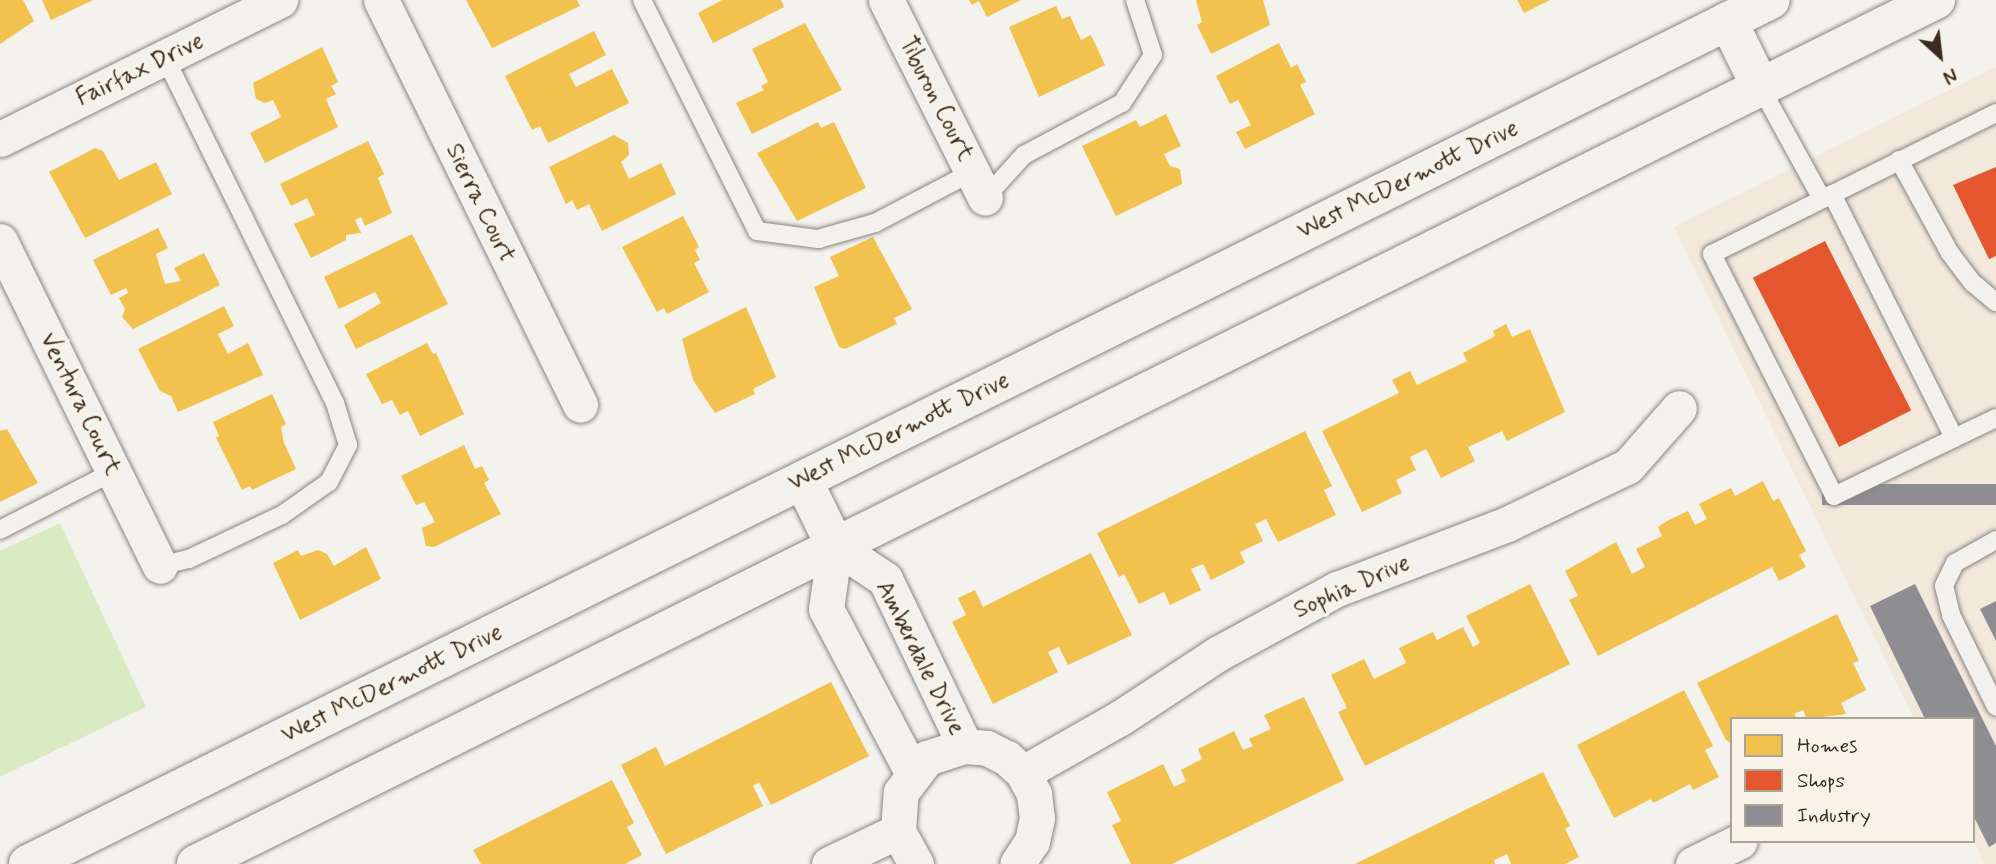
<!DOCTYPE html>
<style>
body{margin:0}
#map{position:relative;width:1996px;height:864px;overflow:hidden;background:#f4f2ec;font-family:Mynerve,sans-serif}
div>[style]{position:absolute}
.built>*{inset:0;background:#f2e8dc}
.green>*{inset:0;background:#d8ebc2}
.homes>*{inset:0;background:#f2c14e}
.shops>*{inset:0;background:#e4572e;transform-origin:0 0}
.industry>*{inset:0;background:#8d8d92;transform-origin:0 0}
.roads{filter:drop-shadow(0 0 2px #898580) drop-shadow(0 0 2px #898580)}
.lane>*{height:18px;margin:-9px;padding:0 9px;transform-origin:9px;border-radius:9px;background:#f2f1ed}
.street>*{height:35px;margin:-17.5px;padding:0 17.5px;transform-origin:17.5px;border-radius:17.5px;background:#f2f1ed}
.secondary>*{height:38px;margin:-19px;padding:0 19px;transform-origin:19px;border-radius:19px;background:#f2f1ed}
span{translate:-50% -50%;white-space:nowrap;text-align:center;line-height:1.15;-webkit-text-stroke:7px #f7f3e8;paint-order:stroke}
.street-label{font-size:24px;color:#3b2a1e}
.legend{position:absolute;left:1730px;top:717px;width:245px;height:126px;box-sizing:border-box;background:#f7f3e8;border:2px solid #aca397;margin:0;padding:9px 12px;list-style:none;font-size:21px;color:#3b2a1e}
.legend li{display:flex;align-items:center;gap:14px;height:35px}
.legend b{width:35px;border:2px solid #aca397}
.north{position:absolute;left:1905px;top:21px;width:70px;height:70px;-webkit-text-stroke:5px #f7f3e8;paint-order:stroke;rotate:153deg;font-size:19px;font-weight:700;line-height:28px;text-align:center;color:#3b2a1e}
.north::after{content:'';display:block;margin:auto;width:24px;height:32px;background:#3b2a1e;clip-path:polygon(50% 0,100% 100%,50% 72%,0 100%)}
</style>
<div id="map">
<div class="built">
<div style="clip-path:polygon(1996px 67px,1996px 864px,1985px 864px,1973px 839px,1973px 719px,1914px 719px,1674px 227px)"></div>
</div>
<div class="green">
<div style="clip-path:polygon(60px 523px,146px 707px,0 777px,0 551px)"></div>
</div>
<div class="homes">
<div style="clip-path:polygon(0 0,23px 0,34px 21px,0 44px)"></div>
<div style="clip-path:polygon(42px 0,93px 0,51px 20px)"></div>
<div style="clip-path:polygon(466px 0,577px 0,580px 6px,492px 48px)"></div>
<div style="clip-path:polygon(722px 0,781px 0,784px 7px,713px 43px,698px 13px)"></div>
<div style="clip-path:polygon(969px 0,1021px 0,987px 17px,979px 1px,972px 5px)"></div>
<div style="clip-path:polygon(1196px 0,1263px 0,1270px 25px,1211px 54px,1197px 25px,1202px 22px)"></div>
<div style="clip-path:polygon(1517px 0,1550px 0,1524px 13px)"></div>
<div style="clip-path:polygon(1056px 6px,1062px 19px,1070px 16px,1081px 40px,1091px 35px,1105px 65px,1039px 97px,1009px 27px)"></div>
<div style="clip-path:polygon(805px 23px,842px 90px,752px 134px,736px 103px,764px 90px,761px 86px,768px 82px,752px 49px)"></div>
<div style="clip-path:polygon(594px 31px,606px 55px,569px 74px,576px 87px,612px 69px,629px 103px,548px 143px,540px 126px,532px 130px,505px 76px)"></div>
<div style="clip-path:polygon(1279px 43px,1291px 68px,1297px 64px,1306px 82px,1300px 85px,1315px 114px,1245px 149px,1236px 132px,1251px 125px,1238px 100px,1230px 104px,1216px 76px)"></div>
<div style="clip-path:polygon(322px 47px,338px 82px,331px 86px,336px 94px,326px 99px,338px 127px,265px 163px,250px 133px,281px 117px,273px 100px,265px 103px,256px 99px,253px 83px)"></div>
<div style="clip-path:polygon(1166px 114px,1181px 146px,1164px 154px,1170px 166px,1180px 169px,1182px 184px,1116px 216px,1082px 146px,1136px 120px,1140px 127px)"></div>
<div style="clip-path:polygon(818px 122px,821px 128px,834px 122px,866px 188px,797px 221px,757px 153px)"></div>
<div style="clip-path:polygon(614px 135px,628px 143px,629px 155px,621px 162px,629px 179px,661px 163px,676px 194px,602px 231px,589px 204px,577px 210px,572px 200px,566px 204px,549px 167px)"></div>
<div style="clip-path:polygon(368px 141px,384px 174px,378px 178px,392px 213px,365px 226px,361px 217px,355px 220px,361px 233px,346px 235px,346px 240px,311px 258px,294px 224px,315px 215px,307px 198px,291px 206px,280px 184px)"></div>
<div style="clip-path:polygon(95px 148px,103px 151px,119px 180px,156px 162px,172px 194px,85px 238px,49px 172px)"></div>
<div style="clip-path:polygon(683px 216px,699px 247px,695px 250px,700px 260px,694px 263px,709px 292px,667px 314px,664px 308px,657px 312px,622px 247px)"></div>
<div style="clip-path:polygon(158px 228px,168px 248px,156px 254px,165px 284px,181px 281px,174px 268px,204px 253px,220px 285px,133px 329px,122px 317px,125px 309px,119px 298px,128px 293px,126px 288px,111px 295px,93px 260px)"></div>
<div style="clip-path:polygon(412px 234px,448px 304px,356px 349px,344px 325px,381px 303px,375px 292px,339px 309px,324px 277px)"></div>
<div style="clip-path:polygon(873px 237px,912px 309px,894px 318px,897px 324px,845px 349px,839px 347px,814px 287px,839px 276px,830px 257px)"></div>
<div style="clip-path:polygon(224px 306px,234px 326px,218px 334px,228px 354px,248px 343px,263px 375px,178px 412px,171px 396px,160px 391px,138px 349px)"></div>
<div style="clip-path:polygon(746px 307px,776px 377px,753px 389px,755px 394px,715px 413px,693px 380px,682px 339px)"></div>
<div style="clip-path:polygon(1506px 324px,1512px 337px,1530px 329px,1565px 412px,1507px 441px,1502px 431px,1468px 447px,1475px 461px,1441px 478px,1426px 449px,1410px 457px,1416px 470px,1396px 480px,1402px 493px,1362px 512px,1322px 431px,1399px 393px,1392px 380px,1410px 371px,1417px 385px,1467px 361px,1463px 353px,1495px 336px,1493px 331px)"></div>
<div style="clip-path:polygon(427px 343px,433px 354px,436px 353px,464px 414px,420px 436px,408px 411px,400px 415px,392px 400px,382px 404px,366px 374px)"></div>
<div style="clip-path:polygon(272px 394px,286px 424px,281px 427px,284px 443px,296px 469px,252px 490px,250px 486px,242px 490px,216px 438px,219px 436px,213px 422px)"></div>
<div style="clip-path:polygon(7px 429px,38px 483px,0 502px,0 431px)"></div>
<div style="clip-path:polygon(1305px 431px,1332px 486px,1324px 490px,1336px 515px,1278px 542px,1266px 519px,1255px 524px,1263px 541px,1240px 552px,1245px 563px,1211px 580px,1203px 564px,1191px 569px,1201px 590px,1170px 605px,1164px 592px,1139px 604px,1124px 574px,1119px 577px,1097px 533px)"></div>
<div style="clip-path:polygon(464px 445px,475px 469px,482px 466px,489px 480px,484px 483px,501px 514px,434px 547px,426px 546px,422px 528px,435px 522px,424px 502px,416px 505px,401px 476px)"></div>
<div style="clip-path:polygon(1763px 481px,1773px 501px,1779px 498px,1806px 551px,1799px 555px,1806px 567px,1779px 581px,1772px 567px,1598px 656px,1569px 600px,1578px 596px,1565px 571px,1616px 542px,1632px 574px,1645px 567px,1636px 549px,1662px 536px,1658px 527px,1667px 521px,1688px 511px,1695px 525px,1707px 519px,1699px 504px,1731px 488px,1735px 496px)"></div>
<div style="clip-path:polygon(366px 547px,381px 579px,300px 620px,273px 563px,298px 550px,301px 556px,318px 550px,327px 554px,334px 566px)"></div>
<div style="clip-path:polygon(1091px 553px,1132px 635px,1068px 665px,1059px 647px,1048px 652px,1058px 672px,993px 704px,952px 622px,966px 615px,958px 598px,975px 590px,983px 607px)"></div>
<div style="clip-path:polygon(1530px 584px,1570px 664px,1365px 766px,1338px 712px,1347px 708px,1331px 675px,1364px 659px,1374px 679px,1406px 663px,1399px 648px,1433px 632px,1437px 640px,1463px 627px,1473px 647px,1480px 643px,1466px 616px)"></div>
<div style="clip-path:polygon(1837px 614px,1859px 661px,1853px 663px,1866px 690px,1841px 703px,1846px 714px,1807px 719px,1803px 710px,1794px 714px,1797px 719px,1732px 719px,1732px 744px,1726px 740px,1697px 683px)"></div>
<div style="clip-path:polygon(831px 682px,869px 756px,771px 805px,759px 782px,753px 786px,763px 806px,666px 854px,621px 765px,656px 747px,665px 766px)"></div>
<div style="clip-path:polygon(1684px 690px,1713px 746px,1705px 750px,1719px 777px,1693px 790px,1690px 784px,1653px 803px,1651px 799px,1614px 818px,1577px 745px)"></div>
<div style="clip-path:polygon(1304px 697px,1344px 780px,1172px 864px,1131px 864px,1112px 825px,1121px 821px,1107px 792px,1163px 764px,1174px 787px,1186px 781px,1181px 770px,1202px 759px,1198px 749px,1234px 731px,1243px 750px,1253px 746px,1249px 739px,1271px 729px,1264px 715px)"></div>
<div style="clip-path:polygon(1543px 772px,1570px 826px,1565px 829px,1579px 857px,1565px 864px,1511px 864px,1507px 854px,1494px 860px,1495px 864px,1355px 864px)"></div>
<div style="clip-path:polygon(612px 780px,634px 823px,627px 827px,642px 855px,625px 864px,481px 864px,473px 850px)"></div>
</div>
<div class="shops">
<div style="clip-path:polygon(1996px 167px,1996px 256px,1989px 259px,1953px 185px)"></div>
<div style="left:1825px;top:241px;width:190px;height:81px;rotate:63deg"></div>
</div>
<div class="industry">
<div style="left:1996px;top:484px;width:21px;height:174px;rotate:90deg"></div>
<div style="clip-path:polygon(1915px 584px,1996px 746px,1996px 843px,1989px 847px,1973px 815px,1973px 719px,1925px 719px,1870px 606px)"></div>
<div style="clip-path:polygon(1996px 601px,1996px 641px,1980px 609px)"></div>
</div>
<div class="roads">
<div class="lane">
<div style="left:642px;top:0;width:258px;rotate:63.5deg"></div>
<div style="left:757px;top:231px;width:62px;rotate:7.5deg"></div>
<div style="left:818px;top:239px;width:59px;rotate:-15.7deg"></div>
<div style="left:875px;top:223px;width:110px;rotate:-27.7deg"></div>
<div style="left:1761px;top:88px;width:127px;rotate:61.2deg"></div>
<div style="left:1996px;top:113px;width:317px;rotate:153.6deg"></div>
<div style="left:1712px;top:254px;width:271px;rotate:63.2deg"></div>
<div style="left:1834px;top:496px;width:180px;rotate:-25.7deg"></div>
<div style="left:1899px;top:160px;width:106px;rotate:61.3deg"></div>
<div style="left:1950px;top:253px;width:38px;rotate:53deg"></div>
<div style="left:1973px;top:283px;width:30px;rotate:40deg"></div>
<div style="left:1832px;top:194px;width:273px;rotate:63.4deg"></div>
<div style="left:985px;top:198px;width:58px;rotate:-47.8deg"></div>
<div style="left:1024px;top:155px;width:111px;rotate:-28deg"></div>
<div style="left:1122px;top:103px;width:57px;rotate:-57.1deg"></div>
<div style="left:1153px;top:55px;width:58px;rotate:-108.1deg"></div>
<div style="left:0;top:530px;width:127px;rotate:-27.2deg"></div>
<div style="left:1996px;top:540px;width:47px;rotate:150.7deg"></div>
<div style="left:1955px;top:563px;width:25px;rotate:116deg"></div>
<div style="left:1944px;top:586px;width:30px;rotate:76deg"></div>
<div style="left:1951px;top:615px;width:102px;rotate:63.9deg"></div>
<div style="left:160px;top:566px;width:30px;rotate:-14deg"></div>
<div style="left:189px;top:559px;width:103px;rotate:-25.3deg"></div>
<div style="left:282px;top:515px;width:57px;rotate:-35.1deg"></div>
<div style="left:329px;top:482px;width:42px;rotate:-62.8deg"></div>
<div style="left:348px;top:445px;width:44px;rotate:-107.2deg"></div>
<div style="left:335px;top:403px;width:386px;rotate:-116.2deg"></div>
</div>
<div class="street">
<div style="left:381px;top:0;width:451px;rotate:63.8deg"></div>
<div style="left:886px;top:0;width:221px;rotate:63.4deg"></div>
<div style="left:0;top:139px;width:313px;rotate:-26.4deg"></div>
<div style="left:0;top:241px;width:362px;rotate:63.8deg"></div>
<div style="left:912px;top:772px;width:184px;rotate:-117.8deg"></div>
<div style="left:826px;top:609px;width:64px;rotate:-81.9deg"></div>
<div style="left:835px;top:546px;width:60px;rotate:33.4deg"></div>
<div style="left:885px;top:579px;width:185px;rotate:64.4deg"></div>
<div style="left:1023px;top:773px;width:112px;rotate:-29.6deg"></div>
<div style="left:1120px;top:718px;width:118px;rotate:-33.3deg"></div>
<div style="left:1219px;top:653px;width:134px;rotate:-28.5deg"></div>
<div style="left:1337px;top:589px;width:182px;rotate:-20.9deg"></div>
<div style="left:1507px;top:524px;width:134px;rotate:-25.6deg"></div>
<div style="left:1628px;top:466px;width:77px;rotate:-48.7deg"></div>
<div style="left:829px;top:864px;width:76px;rotate:-25.6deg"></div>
<div style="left:916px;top:864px;width:38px;rotate:-119deg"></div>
<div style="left:898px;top:831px;width:39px;rotate:-86deg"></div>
<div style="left:901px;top:792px;width:43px;rotate:-52.6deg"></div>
<div style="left:927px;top:758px;width:40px;rotate:-18deg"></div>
<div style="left:965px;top:746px;width:22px;rotate:5deg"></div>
<div style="left:987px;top:748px;width:22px;rotate:27deg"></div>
<div style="left:1007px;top:758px;width:22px;rotate:43deg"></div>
<div style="left:1023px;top:773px;width:24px;rotate:62deg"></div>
<div style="left:1034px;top:794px;width:24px;rotate:83deg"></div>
<div style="left:1037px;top:818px;width:24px;rotate:102deg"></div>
<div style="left:1032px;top:841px;width:27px;rotate:123deg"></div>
<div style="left:1693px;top:864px;width:52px;rotate:-26.1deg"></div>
</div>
<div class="secondary">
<div style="left:1728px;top:21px;width:75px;rotate:63.8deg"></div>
<div style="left:803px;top:480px;width:73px;rotate:64.1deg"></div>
<div style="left:28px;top:864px;width:1945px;rotate:-26.37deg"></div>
<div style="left:196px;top:864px;width:1943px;rotate:-26.41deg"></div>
</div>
</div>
<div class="street-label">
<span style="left:140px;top:70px;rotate:-26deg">Fairfax Drive</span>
<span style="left:936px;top:99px;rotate:63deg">Tiburon Court</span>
<span style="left:1408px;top:180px;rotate:-26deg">West McDermott Drive</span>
<span style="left:480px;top:203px;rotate:64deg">Sierra Court</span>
<span style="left:80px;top:404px;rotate:64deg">Ventura Court</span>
<span style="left:899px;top:432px;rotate:-26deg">West McDermott Drive</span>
<span style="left:1352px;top:587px;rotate:-24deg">Sophia Drive</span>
<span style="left:920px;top:658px;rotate:63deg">Amberdale Drive</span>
<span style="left:392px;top:684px;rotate:-26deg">West McDermott Drive</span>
</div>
<ul class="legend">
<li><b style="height:19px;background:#f2c14e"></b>Homes</li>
<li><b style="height:19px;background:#e4572e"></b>Shops</li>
<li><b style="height:19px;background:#8d8d92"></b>Industry</li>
</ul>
<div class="north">N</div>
</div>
